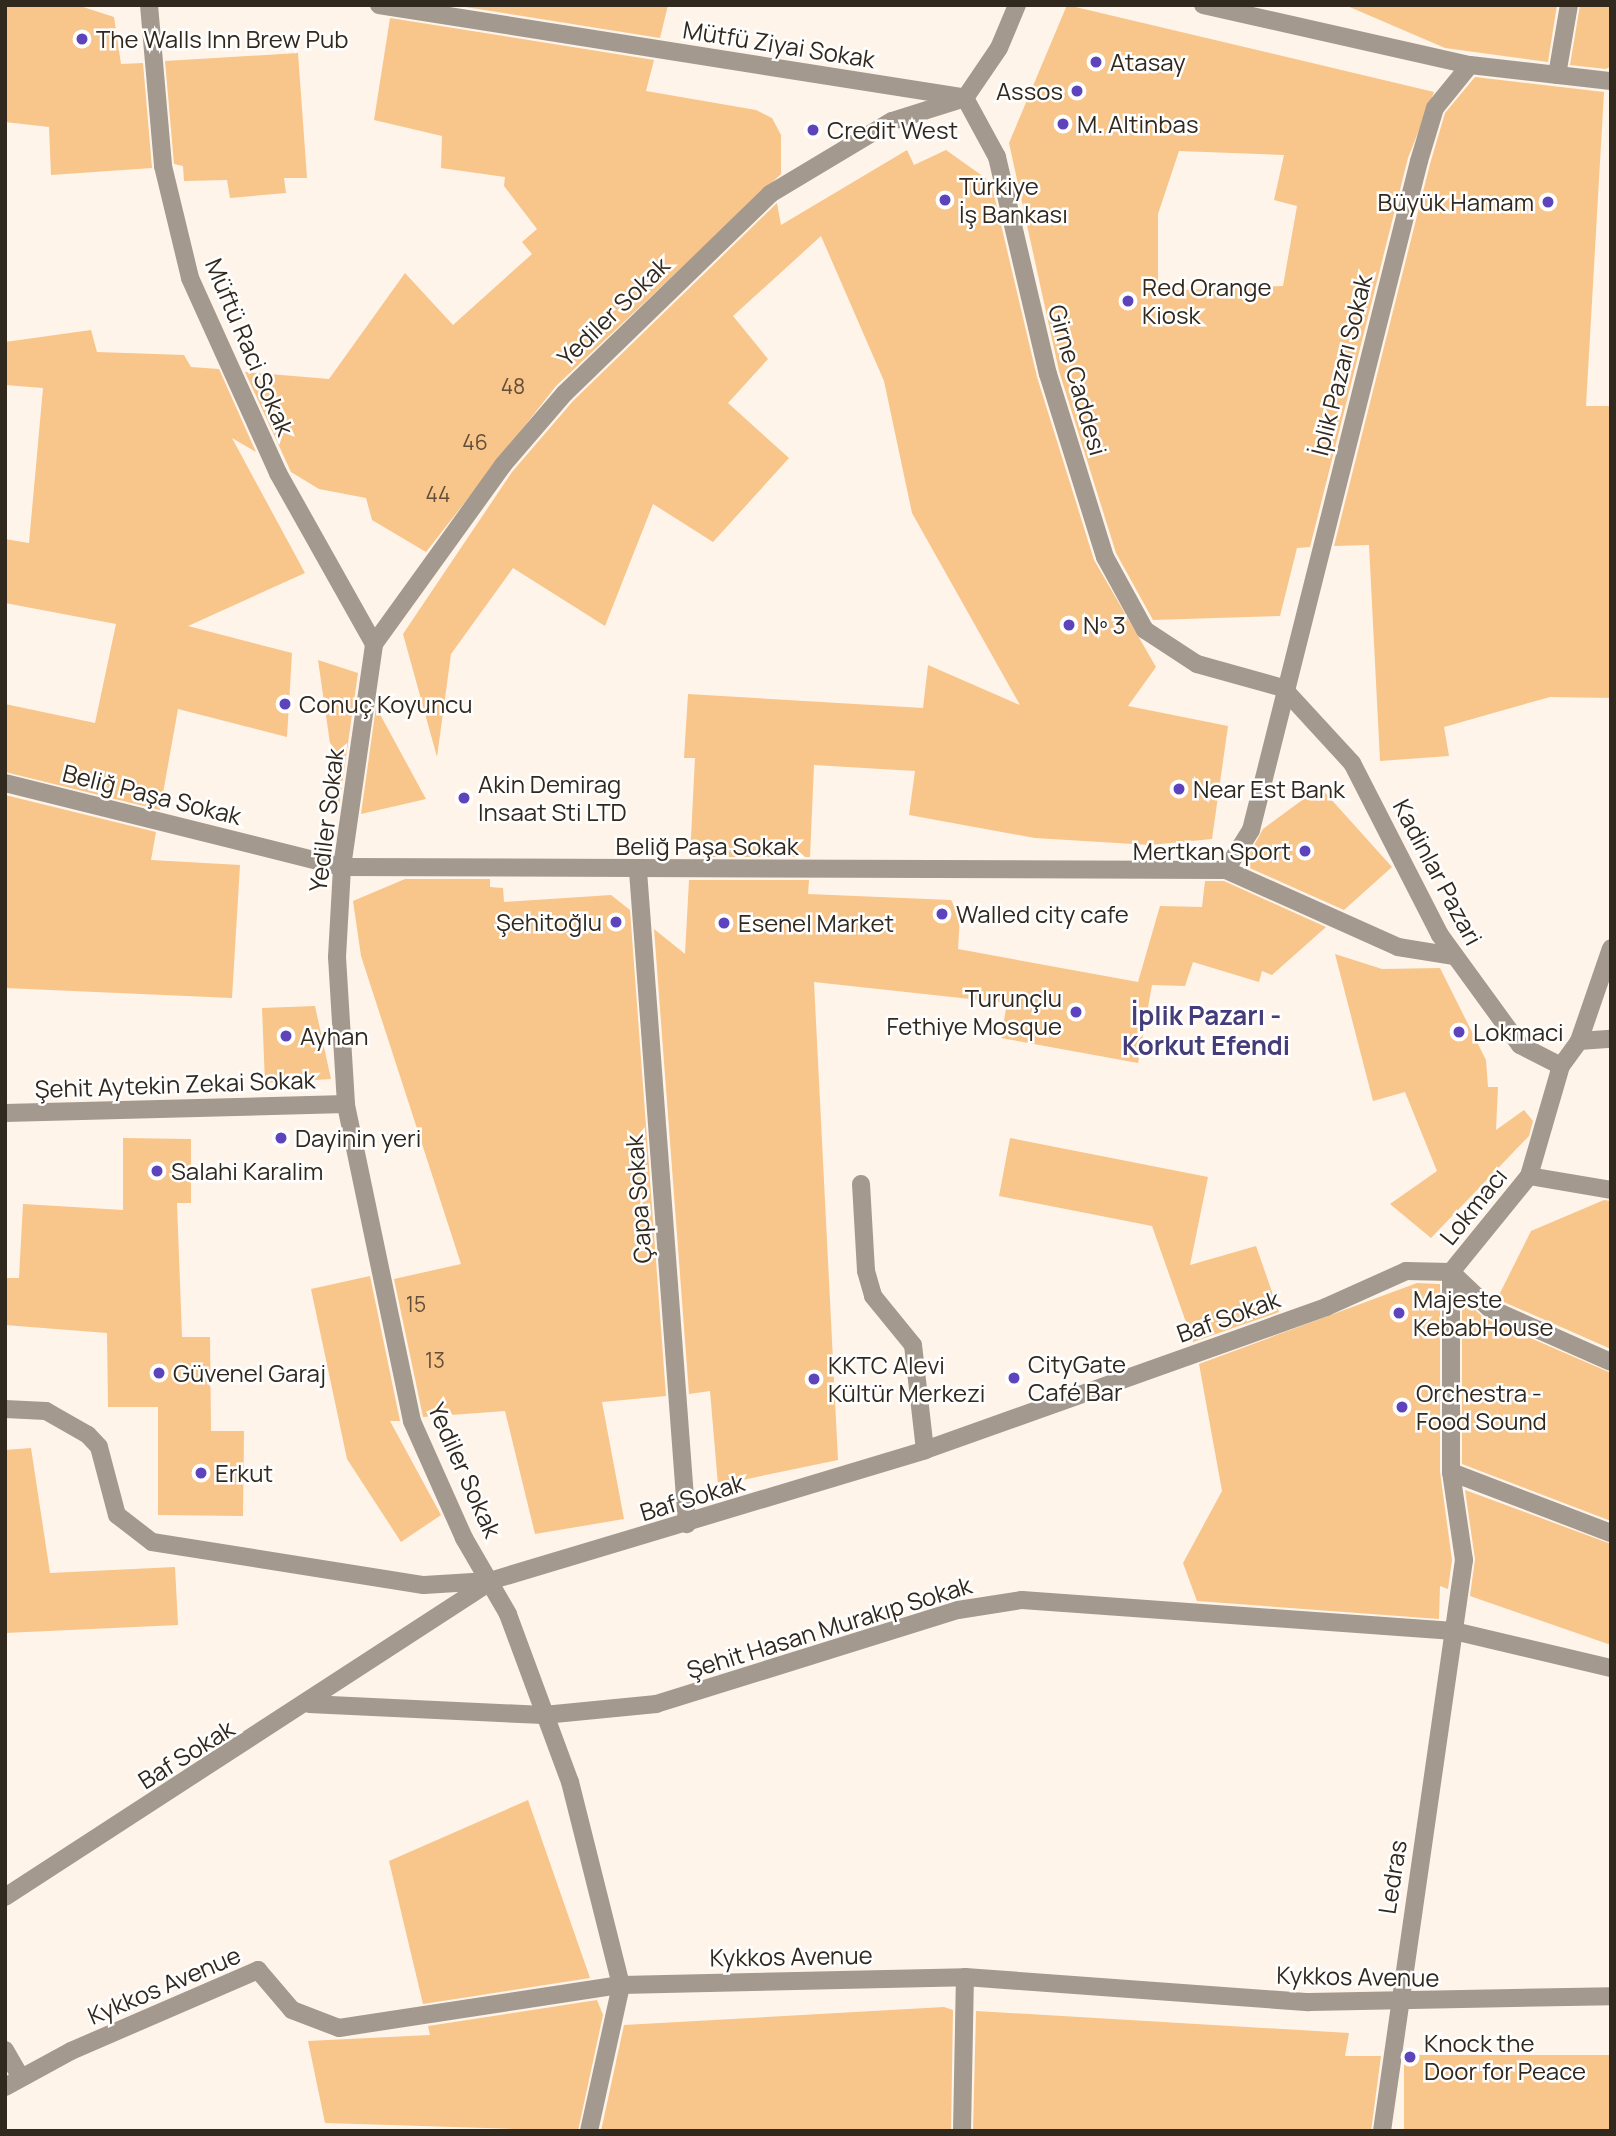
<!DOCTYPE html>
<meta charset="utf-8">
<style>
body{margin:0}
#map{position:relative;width:1616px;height:2136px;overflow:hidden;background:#fef4ea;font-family:Manrope,sans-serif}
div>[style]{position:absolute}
.building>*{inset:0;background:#f8c58b;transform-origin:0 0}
.minor>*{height:18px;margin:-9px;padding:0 9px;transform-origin:9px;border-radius:9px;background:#a3998e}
.dots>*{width:19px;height:19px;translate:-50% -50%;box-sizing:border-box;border:4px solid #fff;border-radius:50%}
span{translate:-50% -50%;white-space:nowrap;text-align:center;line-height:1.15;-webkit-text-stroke:5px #fff;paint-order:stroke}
.number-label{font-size:21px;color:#634f39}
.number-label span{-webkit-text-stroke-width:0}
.poi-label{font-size:24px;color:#31281e}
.left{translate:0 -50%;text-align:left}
.right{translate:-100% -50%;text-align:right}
.street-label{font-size:24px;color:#31281e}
.neighbourhood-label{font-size:26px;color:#453d79;font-weight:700}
.frame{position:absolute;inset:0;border:7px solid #31281e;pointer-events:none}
</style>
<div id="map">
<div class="building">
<div style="clip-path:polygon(5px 5px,77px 5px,114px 17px,121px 64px,143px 63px,152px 168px,51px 175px,49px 127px,5px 122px)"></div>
<div style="clip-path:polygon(453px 5px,668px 5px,660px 38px)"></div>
<div style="clip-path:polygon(evenodd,1067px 5px,1434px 92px,1408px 158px,1310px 547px,1297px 548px,1280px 616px,1153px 620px,1116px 553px,1059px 371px,1009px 143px,1067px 5px,1179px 151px,1284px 155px,1274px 200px,1297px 206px,1283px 286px,1158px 291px,1158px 214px,1179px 151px)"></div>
<div style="clip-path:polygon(1345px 5px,1557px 5px,1548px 62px,1445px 48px)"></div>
<div style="clip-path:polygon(1580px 5px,1611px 5px,1611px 66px,1606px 69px,1570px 65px)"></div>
<div style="clip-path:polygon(390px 18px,654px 60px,646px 91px,756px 110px,772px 118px,781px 135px,781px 174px,556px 386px,426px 552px,372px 520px,366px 498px,319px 489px,291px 472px,245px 372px,329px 379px,405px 273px,453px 325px,532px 254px,522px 242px,537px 229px,504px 186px,505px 177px,441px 168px,442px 136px,374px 120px)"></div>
<div style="clip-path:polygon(298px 53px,307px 178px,284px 178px,286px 193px,230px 198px,227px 180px,184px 181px,183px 166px,174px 164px,165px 61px)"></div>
<div style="clip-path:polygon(1475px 77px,1604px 92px,1586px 406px,1611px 406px,1611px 698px,1550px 697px,1444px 727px,1449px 756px,1380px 761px,1369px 545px,1334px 546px,1430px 164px,1445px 113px)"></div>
<div style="clip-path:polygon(907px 150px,914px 165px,946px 150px,991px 182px,1037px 377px,1094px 560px,1156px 667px,1128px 706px,1228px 726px,1212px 839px,1150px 845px,1035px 838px,909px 815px,915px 771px,814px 765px,810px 857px,690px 857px,695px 758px,684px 758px,688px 694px,923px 708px,928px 665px,1020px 705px,912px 513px,884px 381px,821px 236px,733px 316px,768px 359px,728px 403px,789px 458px,713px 542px,653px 504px,605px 626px,513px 568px,451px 654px,437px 757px,403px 634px,512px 472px,573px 401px,777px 203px,781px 225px)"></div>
<div style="clip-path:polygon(91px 330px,97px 352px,184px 355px,191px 367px,219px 369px,256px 452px,232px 438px,305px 573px,188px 626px,292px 653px,287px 737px,178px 709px,160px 810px,5px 772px,5px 704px,95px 723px,116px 624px,5px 603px,5px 539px,29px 543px,43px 388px,5px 385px,5px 342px)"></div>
<div style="clip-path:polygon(318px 660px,358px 673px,339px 806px)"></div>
<div style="clip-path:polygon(376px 707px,426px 799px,361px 814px)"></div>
<div style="clip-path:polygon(1320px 787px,1392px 867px,1344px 910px,1243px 865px,1263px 829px)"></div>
<div style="clip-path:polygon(5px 795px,156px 832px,151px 860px,240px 865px,232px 998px,5px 988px)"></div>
<div style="clip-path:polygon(405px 879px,490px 879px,490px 887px,503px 888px,504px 902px,611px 895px,630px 910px,666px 1396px,602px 1402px,624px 1519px,535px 1534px,505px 1411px,423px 1417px,394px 1279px,461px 1264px,361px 956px,353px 901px)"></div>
<div style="clip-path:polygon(689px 880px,809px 880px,808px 894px,951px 900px,960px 917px,958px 949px,1138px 982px,1160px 906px,1202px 907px,1205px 881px,1224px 881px,1326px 927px,1272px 975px,1262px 971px,1259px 982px,1193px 962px,1185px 986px,1152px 985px,1138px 1063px,1001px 1038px,1007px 1003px,814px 982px,838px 1460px,718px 1485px,710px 1391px,689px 1394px,654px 929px,685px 954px)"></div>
<div style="clip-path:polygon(1335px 954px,1382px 969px,1440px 968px,1486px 1060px,1488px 1087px,1498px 1087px,1496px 1130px,1524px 1110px,1533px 1121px,1529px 1136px,1431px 1238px,1390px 1204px,1437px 1171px,1405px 1092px,1373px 1101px)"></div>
<div style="clip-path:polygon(315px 1006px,331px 1079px,265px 1083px,262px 1008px)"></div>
<div style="clip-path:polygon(123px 1138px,191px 1139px,191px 1203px,177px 1203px,182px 1337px,210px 1337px,211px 1431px,244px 1431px,243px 1516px,158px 1515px,158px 1407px,108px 1407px,107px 1333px,5px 1325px,5px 1278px,19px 1278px,23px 1204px,123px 1210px)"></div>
<div style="clip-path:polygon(1010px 1138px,1208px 1177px,1190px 1265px,1256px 1246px,1279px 1312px,1193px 1342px,1152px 1226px,999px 1196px)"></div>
<div style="clip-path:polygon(1604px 1200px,1611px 1201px,1611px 1349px,1497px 1299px,1531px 1231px)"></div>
<div style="clip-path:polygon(370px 1276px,400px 1421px,390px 1421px,441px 1515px,401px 1542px,347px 1459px,311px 1289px)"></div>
<div style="clip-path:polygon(1417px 1283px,1440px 1284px,1440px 1472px,1452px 1560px,1448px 1589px,1440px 1586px,1439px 1619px,1197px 1601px,1183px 1563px,1222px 1491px,1199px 1364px)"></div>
<div style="clip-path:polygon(1462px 1298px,1484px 1318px,1611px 1373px,1611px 1521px,1462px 1464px)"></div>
<div style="clip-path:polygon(31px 1448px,50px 1573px,175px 1567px,178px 1625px,5px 1633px,5px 1450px)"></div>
<div style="clip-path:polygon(1465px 1490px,1611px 1544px,1611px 1645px,1470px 1596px,1475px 1559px)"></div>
<div style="clip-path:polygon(528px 1800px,590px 1978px,423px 2004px,389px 1861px)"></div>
<div style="clip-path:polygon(597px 2000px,603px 2015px,578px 2131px,325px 2123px,308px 2041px,430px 2035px,428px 2026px)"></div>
<div style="clip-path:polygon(944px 2007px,953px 2010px,951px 2131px,601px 2131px,624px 2025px)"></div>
<div style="clip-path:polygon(976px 2011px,1349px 2033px,1345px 2056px,1381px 2056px,1371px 2131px,973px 2131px)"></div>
<div style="left:1611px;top:2055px;width:76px;height:207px;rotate:90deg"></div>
</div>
<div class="minor">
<div style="left:149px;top:5px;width:162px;rotate:85deg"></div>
<div style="left:163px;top:166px;width:115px;rotate:76.4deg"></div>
<div style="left:190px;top:278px;width:214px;rotate:65.7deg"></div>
<div style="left:278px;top:473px;width:196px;rotate:60.7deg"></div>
<div style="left:379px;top:5px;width:589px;rotate:8.98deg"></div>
<div style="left:1203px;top:5px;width:274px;rotate:12.7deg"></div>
<div style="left:1470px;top:65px;width:142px;rotate:6.5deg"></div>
<div style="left:1557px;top:75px;width:71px;rotate:-80.3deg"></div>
<div style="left:965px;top:98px;width:67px;rotate:61.5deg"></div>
<div style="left:997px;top:157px;width:223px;rotate:76.8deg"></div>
<div style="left:1048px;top:374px;width:192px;rotate:72.7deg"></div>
<div style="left:1105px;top:557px;width:83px;rotate:61.3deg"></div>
<div style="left:1145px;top:630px;width:62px;rotate:33.2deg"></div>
<div style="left:1197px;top:664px;width:89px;rotate:15.6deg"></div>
<div style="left:965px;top:98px;width:60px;rotate:-55.8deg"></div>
<div style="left:999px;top:48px;width:47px;rotate:-67.3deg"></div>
<div style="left:1283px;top:688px;width:102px;rotate:47.4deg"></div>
<div style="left:1352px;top:763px;width:193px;rotate:62.9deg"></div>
<div style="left:1440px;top:935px;width:136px;rotate:54deg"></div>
<div style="left:1520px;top:1045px;width:46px;rotate:27.1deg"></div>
<div style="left:5px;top:783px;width:347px;rotate:14deg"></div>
<div style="left:342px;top:867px;width:884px;rotate:0.19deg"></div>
<div style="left:1226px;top:870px;width:47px;rotate:-58deg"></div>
<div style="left:1251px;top:830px;width:690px;rotate:-75.9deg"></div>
<div style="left:1419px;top:161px;width:55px;rotate:-73.2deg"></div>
<div style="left:1435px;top:108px;width:55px;rotate:-50.9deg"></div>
<div style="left:1226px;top:870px;width:188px;rotate:24.1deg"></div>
<div style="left:1398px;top:947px;width:57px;rotate:9.1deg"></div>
<div style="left:638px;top:871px;width:655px;rotate:85.71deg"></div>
<div style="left:1579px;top:1041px;width:32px;rotate:-4deg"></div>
<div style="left:5px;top:1113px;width:341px;rotate:-1.5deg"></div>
<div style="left:1529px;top:1176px;width:83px;rotate:9.7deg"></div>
<div style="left:861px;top:1184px;width:87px;rotate:86.7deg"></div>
<div style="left:866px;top:1271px;width:26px;rotate:74deg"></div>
<div style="left:873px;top:1296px;width:63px;rotate:50.8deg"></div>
<div style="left:913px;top:1345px;width:106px;rotate:83.5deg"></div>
<div style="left:1451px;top:1272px;width:52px;rotate:43.5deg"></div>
<div style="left:1489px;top:1308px;width:133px;rotate:23.9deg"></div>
<div style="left:5px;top:1409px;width:41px;rotate:2.8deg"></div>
<div style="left:46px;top:1411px;width:48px;rotate:29.7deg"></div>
<div style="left:88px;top:1435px;width:16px;rotate:47deg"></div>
<div style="left:99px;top:1447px;width:70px;rotate:75.2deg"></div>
<div style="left:117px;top:1515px;width:44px;rotate:37.6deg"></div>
<div style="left:152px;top:1542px;width:275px;rotate:9deg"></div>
<div style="left:424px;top:1585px;width:65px;rotate:-3.5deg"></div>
<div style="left:1451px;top:1472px;width:171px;rotate:20.9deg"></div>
<div style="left:309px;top:1704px;width:235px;rotate:2.7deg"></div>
<div style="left:544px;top:1715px;width:113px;rotate:-5.6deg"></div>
<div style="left:656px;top:1704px;width:316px;rotate:-17.3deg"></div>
<div style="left:958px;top:1610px;width:65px;rotate:-8.9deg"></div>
<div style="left:1022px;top:1600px;width:433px;rotate:4.1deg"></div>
<div style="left:1454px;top:1631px;width:161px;rotate:13.3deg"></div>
<div style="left:5px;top:1897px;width:582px;rotate:-33.01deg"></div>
<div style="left:493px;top:1580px;width:451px;rotate:-16.7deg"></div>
<div style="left:925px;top:1450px;width:426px;rotate:-19.6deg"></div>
<div style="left:1326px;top:1307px;width:88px;rotate:-24.2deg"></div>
<div style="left:1406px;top:1271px;width:45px;rotate:1.3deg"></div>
<div style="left:5px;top:2050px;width:32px;rotate:60deg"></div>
<div style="left:5px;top:2087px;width:75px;rotate:-28.6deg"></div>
<div style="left:71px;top:2051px;width:204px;rotate:-23.4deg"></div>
<div style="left:258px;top:1970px;width:52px;rotate:49.6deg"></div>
<div style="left:292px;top:2010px;width:50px;rotate:21deg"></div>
<div style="left:339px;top:2028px;width:285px;rotate:-8.7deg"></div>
<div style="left:621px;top:1985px;width:344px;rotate:-1.3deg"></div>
<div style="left:965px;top:1977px;width:345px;rotate:4.2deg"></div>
<div style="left:1309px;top:2002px;width:302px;rotate:-1.1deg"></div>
<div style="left:589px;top:2131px;width:149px;rotate:-77.6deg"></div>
<div style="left:621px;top:1985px;width:209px;rotate:-104.1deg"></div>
<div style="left:570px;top:1782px;width:179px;rotate:-110.3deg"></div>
<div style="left:508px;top:1614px;width:88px;rotate:-120.1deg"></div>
<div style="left:464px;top:1538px;width:128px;rotate:-114deg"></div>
<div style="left:412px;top:1421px;width:324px;rotate:-101.8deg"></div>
<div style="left:346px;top:1104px;width:147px;rotate:-93.5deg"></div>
<div style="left:337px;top:957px;width:90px;rotate:-86.8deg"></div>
<div style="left:342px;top:867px;width:225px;rotate:-81.8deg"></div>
<div style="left:374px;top:644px;width:221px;rotate:-54.2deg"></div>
<div style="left:503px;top:465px;width:95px;rotate:-49.3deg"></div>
<div style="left:565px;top:393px;width:286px;rotate:-44.1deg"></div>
<div style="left:770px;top:194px;width:142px;rotate:-30.9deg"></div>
<div style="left:892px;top:121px;width:77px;rotate:-17.5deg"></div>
<div style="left:962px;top:2131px;width:154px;rotate:-88.9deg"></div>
<div style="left:1382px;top:2131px;width:577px;rotate:-81.83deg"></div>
<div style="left:1464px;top:1560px;width:89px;rotate:-98.4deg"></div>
<div style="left:1451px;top:1472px;width:200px;rotate:-90deg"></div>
<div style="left:1451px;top:1272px;width:124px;rotate:-50.9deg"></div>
<div style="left:1529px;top:1176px;width:115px;rotate:-73.8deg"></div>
<div style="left:1561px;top:1066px;width:31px;rotate:-54deg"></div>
<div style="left:1579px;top:1041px;width:98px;rotate:-71deg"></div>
</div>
<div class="dots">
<div style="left:82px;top:39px;background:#5d44bd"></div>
<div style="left:1096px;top:62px;background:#5d44bd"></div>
<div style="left:1077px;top:91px;background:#5d44bd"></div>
<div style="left:1063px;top:124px;background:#5d44bd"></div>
<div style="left:813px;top:130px;background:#5d44bd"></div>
<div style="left:945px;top:200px;background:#5d44bd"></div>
<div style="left:1548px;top:202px;background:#5d44bd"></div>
<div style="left:1128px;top:301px;background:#5d44bd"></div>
<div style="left:1069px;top:625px;background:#5d44bd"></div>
<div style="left:285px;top:704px;background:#5d44bd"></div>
<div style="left:1179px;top:789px;background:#5d44bd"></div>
<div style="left:464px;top:798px;background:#5d44bd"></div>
<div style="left:1305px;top:851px;background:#5d44bd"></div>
<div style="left:942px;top:914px;background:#5d44bd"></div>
<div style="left:616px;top:922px;background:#5d44bd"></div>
<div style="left:724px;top:923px;background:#5d44bd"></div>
<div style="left:1076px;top:1012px;background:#5d44bd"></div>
<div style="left:1459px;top:1032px;background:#5d44bd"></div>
<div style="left:286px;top:1036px;background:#5d44bd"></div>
<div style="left:281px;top:1138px;background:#5d44bd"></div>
<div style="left:157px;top:1171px;background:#5d44bd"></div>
<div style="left:1399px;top:1313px;background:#5d44bd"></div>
<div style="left:159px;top:1373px;background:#5d44bd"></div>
<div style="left:1014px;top:1378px;background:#5d44bd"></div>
<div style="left:814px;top:1379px;background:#5d44bd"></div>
<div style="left:1402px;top:1407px;background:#5d44bd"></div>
<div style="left:201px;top:1473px;background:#5d44bd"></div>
<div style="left:1410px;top:2057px;background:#5d44bd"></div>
</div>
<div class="number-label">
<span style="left:513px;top:386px">48</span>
<span style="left:475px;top:442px">46</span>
<span style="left:438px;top:494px">44</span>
<span style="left:416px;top:1304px">15</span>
<span style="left:435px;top:1360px">13</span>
</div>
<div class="poi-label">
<span class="left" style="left:96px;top:39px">The Walls Inn Brew Pub</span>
<span class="left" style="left:1110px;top:62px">Atasay</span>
<span class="right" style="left:1063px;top:91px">Assos</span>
<span class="left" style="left:1077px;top:124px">M. Altinbas</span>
<span class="left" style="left:827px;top:130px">Credit West</span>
<span class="left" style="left:959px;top:200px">Türkiye<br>İş Bankası</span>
<span class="right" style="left:1534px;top:202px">Büyük Hamam</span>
<span class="left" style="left:1142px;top:301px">Red Orange<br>Kiosk</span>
<span class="left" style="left:1083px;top:625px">Nº 3</span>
<span class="left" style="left:299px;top:704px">Conuç Koyuncu</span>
<span class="left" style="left:478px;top:798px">Akin Demirag<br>Insaat Sti LTD</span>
<span class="left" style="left:1193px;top:789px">Near Est Bank</span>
<span class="right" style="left:1291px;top:851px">Mertkan Sport</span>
<span class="left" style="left:956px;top:914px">Walled city cafe</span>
<span class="right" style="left:602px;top:922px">Şehitoğlu</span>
<span class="left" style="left:738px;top:923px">Esenel Market</span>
<span class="right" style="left:1062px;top:1012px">Turunçlu<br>Fethiye Mosque</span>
<span class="left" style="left:1473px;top:1032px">Lokmaci</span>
<span class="left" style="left:300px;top:1036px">Ayhan</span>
<span class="left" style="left:295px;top:1138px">Dayinin yeri</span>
<span class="left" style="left:171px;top:1171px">Salahi Karalim</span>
<span class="left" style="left:1413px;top:1313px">Majeste<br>KebabHouse</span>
<span class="left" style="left:1028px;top:1378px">CityGate<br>Café Bar</span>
<span class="left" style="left:828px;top:1379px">KKTC Alevi<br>Kültür Merkezi</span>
<span class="left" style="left:173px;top:1373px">Güvenel Garaj</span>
<span class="left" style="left:1416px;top:1407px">Orchestra -<br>Food Sound</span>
<span class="left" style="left:215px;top:1473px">Erkut</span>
<span class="left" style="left:1424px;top:2057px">Knock the<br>Door for Peace</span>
</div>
<div class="street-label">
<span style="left:779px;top:44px;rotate:9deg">Mütfü Ziyai Sokak</span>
<span style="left:613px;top:311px;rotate:-44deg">Yediler Sokak</span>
<span style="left:250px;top:347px;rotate:67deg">Müftü Raci Sokak</span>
<span style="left:1341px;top:365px;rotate:-76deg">İplik Pazarı Sokak</span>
<span style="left:1078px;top:380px;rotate:74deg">Girne Caddesi</span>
<span style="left:152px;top:794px;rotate:14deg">Beliğ Paşa Sokak</span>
<span style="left:326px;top:820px;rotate:-83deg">Yediler Sokak</span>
<span style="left:707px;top:846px">Beliğ Paşa Sokak</span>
<span style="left:1438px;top:872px;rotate:62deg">Kadinlar Pazari</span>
<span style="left:175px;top:1084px;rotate:-2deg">Şehit Aytekin Zekai Sokak</span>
<span style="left:638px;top:1199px;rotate:-94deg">Çapa Sokak</span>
<span style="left:1473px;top:1206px;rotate:-51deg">Lokmacı</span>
<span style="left:1228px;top:1316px;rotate:-20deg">Baf Sokak</span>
<span style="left:465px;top:1470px;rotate:66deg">Yediler Sokak</span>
<span style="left:692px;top:1497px;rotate:-17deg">Baf Sokak</span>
<span style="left:829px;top:1627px;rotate:-17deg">Şehit Hasan Murakıp Sokak</span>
<span style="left:186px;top:1754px;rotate:-32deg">Baf Sokak</span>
<span style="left:1392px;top:1877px;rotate:-81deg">Ledras</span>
<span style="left:791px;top:1956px;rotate:-1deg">Kykkos Avenue</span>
<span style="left:1358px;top:1976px;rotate:1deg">Kykkos Avenue</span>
<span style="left:164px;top:1985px;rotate:-23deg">Kykkos Avenue</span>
</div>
<div class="neighbourhood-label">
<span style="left:1206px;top:1031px">İplik Pazarı -<br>Korkut Efendi</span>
</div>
<div class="frame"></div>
</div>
